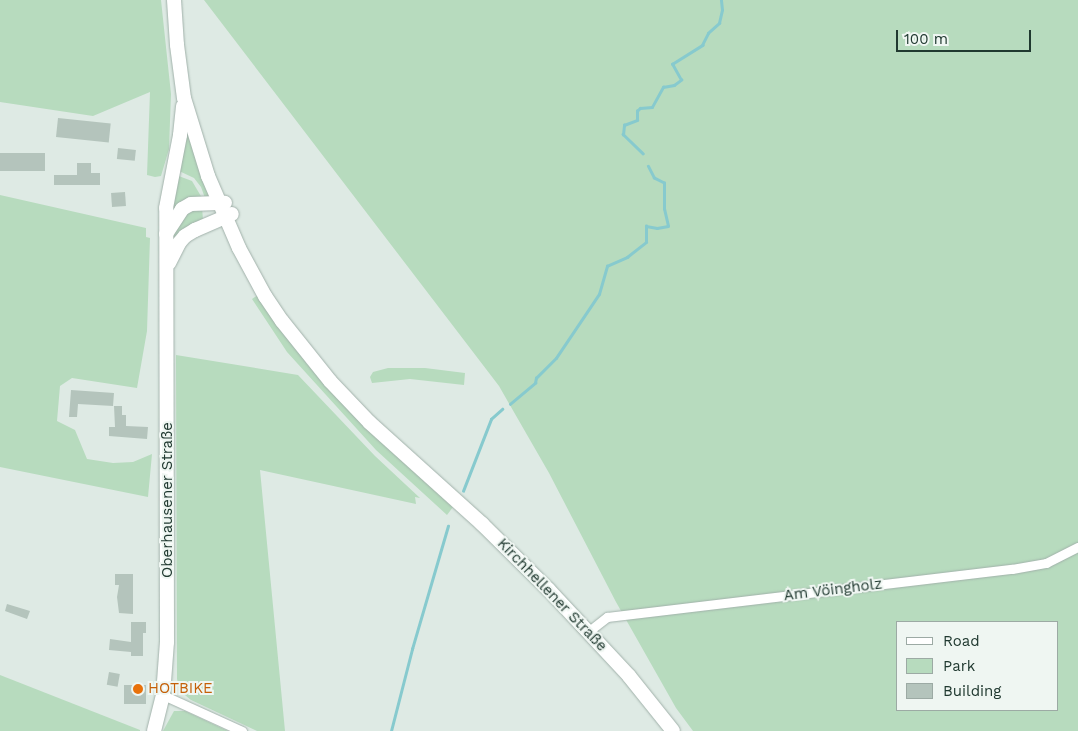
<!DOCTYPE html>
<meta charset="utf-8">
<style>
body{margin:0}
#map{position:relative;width:1078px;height:731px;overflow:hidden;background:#deeae4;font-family:"Work Sans",sans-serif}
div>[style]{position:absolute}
.green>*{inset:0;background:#b7dbbe}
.stream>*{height:2.5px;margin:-1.25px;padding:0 1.25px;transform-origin:1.25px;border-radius:1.25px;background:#87cace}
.building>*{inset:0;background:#b4c4bc;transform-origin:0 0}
.roads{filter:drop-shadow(0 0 1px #a1b1aa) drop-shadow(0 0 1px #a1b1aa)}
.minor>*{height:9px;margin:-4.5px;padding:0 4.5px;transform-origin:4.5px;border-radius:4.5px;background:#fff}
.secondary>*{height:14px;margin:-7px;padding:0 7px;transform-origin:7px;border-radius:7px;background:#fff}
.dots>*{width:14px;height:14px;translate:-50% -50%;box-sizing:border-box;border:2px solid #eff6f2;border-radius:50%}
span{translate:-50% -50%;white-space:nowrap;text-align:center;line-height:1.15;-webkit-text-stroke:4px #eff6f2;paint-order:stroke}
.street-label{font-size:15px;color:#203930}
.food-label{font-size:15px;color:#c56008}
.left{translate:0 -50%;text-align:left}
.legend{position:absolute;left:896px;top:621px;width:162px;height:90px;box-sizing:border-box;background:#eff6f2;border:1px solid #9caaa4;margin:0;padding:6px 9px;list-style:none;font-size:15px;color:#203930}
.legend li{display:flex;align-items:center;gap:10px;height:25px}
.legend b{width:25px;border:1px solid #9caaa4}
.scale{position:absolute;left:896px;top:30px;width:135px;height:22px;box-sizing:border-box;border:2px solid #203930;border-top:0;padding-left:6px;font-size:15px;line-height:18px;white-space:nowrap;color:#203930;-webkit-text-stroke:4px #eff6f2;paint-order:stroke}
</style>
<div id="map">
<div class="green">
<div style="clip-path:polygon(0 0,161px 0,171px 94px,169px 149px,161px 176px,155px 177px,147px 175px,150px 92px,93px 116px,0 102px)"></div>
<div style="clip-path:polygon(evenodd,204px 0,1078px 0,1078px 731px,693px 731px,676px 708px,616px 602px,549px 473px,499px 386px,204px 0,897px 622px,1057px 622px,1057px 710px,897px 710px,897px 622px)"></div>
<div style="clip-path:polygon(186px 127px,210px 197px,205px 198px,201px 187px,194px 178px,177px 170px)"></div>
<div style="clip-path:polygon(176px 175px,192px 181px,202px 198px,170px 217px)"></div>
<div style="clip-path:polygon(0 195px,146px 228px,146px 237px,150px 238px,147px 331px,137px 388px,72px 378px,60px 386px,57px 421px,75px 430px,87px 459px,113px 463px,133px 462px,152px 454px,148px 497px,0 467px)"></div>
<div style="clip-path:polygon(202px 206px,203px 221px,171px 242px,173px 229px,182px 216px)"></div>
<div style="clip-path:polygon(258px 295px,307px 364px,336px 396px,377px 438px,453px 507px,447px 515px,376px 450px,287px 352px,252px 299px)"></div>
<div style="clip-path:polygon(176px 355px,298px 375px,375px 456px,420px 498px,415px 497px,416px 504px,260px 470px,285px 731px,257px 731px,191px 700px,180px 691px,177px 679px)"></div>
<div style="clip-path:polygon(388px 368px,425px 368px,465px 373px,464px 385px,410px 379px,372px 383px,370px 377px,373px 372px)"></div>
<div style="clip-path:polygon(0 675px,140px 730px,140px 731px,0 731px)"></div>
<div style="clip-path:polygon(174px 711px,185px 711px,228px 731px,163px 731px)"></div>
</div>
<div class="stream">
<div style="left:643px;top:154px;width:28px;rotate:-136deg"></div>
<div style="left:623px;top:135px;width:10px;rotate:-84deg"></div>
<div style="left:624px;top:125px;width:14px;rotate:-21deg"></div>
<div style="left:637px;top:120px;width:9px;rotate:-90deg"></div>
<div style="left:637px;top:111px;width:4px;rotate:-45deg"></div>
<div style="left:640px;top:108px;width:12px;rotate:-5deg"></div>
<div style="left:652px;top:107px;width:23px;rotate:-61deg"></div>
<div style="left:663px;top:87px;width:11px;rotate:-10deg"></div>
<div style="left:674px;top:85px;width:9px;rotate:-36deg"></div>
<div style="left:681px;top:80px;width:18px;rotate:-119deg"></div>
<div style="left:672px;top:64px;width:36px;rotate:-32deg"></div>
<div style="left:702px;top:45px;width:13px;rotate:-63deg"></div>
<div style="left:708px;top:33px;width:15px;rotate:-42deg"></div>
<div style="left:719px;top:23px;width:13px;rotate:-77deg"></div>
<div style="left:722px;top:10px;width:10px;rotate:-96deg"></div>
<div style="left:510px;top:404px;width:33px;rotate:-40deg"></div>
<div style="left:535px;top:383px;width:5px;rotate:-79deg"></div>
<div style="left:536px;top:378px;width:28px;rotate:-45deg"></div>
<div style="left:556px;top:358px;width:77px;rotate:-56.1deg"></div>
<div style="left:599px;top:294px;width:29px;rotate:-74deg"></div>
<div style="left:607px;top:266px;width:22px;rotate:-24deg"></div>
<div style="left:627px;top:257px;width:24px;rotate:-38deg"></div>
<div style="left:646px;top:242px;width:16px;rotate:-90deg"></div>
<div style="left:646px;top:226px;width:11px;rotate:10deg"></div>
<div style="left:657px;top:228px;width:11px;rotate:-10deg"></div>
<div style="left:668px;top:226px;width:17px;rotate:-103deg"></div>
<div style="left:664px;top:209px;width:26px;rotate:-90deg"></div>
<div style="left:664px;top:183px;width:11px;rotate:-153deg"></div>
<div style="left:654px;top:178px;width:13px;rotate:-117deg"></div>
<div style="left:463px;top:491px;width:77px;rotate:-68.7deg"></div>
<div style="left:491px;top:419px;width:15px;rotate:-42deg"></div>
<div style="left:391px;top:731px;width:85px;rotate:-75.6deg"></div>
<div style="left:412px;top:649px;width:128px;rotate:-73.7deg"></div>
</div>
<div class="building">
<div style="left:58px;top:118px;width:53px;height:19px;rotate:6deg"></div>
<div style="left:118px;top:148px;width:18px;height:11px;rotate:6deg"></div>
<div style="left:0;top:153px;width:45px;height:18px"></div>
<div style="clip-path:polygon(77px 163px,91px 163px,91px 173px,100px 173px,100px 185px,54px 185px,54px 175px,77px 175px)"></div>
<div style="left:125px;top:192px;width:14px;height:14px;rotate:86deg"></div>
<div style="clip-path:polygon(71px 390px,114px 393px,113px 406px,78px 404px,77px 417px,69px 417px)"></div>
<div style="clip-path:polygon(114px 406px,122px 406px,122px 415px,126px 415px,126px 426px,148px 427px,147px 439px,109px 436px,109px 427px,115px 427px)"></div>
<div style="clip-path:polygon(115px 574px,133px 574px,133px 614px,119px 613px,117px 597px,119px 585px,115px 585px)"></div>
<div style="clip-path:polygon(7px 604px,30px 611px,27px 619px,5px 611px)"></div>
<div style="clip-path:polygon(131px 622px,146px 622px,146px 633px,143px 633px,143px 656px,131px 656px,131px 652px,109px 650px,110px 639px,131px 642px)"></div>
<div style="left:109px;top:672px;width:11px;height:13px;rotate:10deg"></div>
<div style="left:124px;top:685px;width:22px;height:19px"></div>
</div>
<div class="roads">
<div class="minor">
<div style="left:589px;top:631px;width:23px;rotate:-38deg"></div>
<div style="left:607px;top:617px;width:408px;rotate:-6.8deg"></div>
<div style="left:1012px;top:569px;width:35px;rotate:-10deg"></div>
<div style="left:1046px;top:563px;width:36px;rotate:-27deg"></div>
<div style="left:163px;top:695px;width:87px;rotate:24.5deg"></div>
</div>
<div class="secondary">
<div style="left:174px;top:0;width:45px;rotate:86.2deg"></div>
<div style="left:177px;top:45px;width:53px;rotate:82.5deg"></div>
<div style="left:184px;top:98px;width:82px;rotate:72.9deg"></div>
<div style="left:208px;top:176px;width:78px;rotate:66.7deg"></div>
<div style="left:239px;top:248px;width:55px;rotate:61.6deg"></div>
<div style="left:265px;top:296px;width:30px;rotate:56deg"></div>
<div style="left:282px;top:321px;width:77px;rotate:51.3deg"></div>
<div style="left:330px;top:381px;width:58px;rotate:46.4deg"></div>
<div style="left:370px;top:423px;width:151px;rotate:42deg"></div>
<div style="left:482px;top:524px;width:93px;rotate:44.6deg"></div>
<div style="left:548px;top:589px;width:119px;rotate:47deg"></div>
<div style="left:629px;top:676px;width:70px;rotate:51.3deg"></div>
<div style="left:166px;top:234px;width:30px;rotate:-57deg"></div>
<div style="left:182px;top:209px;width:10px;rotate:-29deg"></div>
<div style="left:191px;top:204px;width:34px;rotate:-2deg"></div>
<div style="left:169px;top:263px;width:22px;rotate:-63deg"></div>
<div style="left:179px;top:243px;width:9px;rotate:-49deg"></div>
<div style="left:185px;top:236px;width:12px;rotate:-31deg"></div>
<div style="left:195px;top:230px;width:40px;rotate:-23.4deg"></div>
<div style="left:154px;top:731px;width:37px;rotate:-76deg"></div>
<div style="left:163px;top:695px;width:53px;rotate:-85.7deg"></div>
<div style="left:167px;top:642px;width:434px;rotate:-90.1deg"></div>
<div style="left:166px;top:208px;width:74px;rotate:-79.1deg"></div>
<div style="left:180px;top:135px;width:29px;rotate:-84deg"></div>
</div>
</div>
<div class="dots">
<div style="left:138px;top:689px;background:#e8710a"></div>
</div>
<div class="street-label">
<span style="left:168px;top:500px;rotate:-90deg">Oberhausener Straße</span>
<span style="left:833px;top:590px;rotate:-7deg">Am Vöingholz</span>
<span style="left:552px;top:595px;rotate:46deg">Kirchhellener Straße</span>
</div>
<div class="food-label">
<span class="left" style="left:148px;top:689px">HOTBIKE</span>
</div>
<ul class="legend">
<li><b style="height:6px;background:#fff"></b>Road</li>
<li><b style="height:14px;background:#b7dbbe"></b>Park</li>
<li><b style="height:14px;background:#b4c4bc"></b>Building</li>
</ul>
<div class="scale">100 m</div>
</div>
